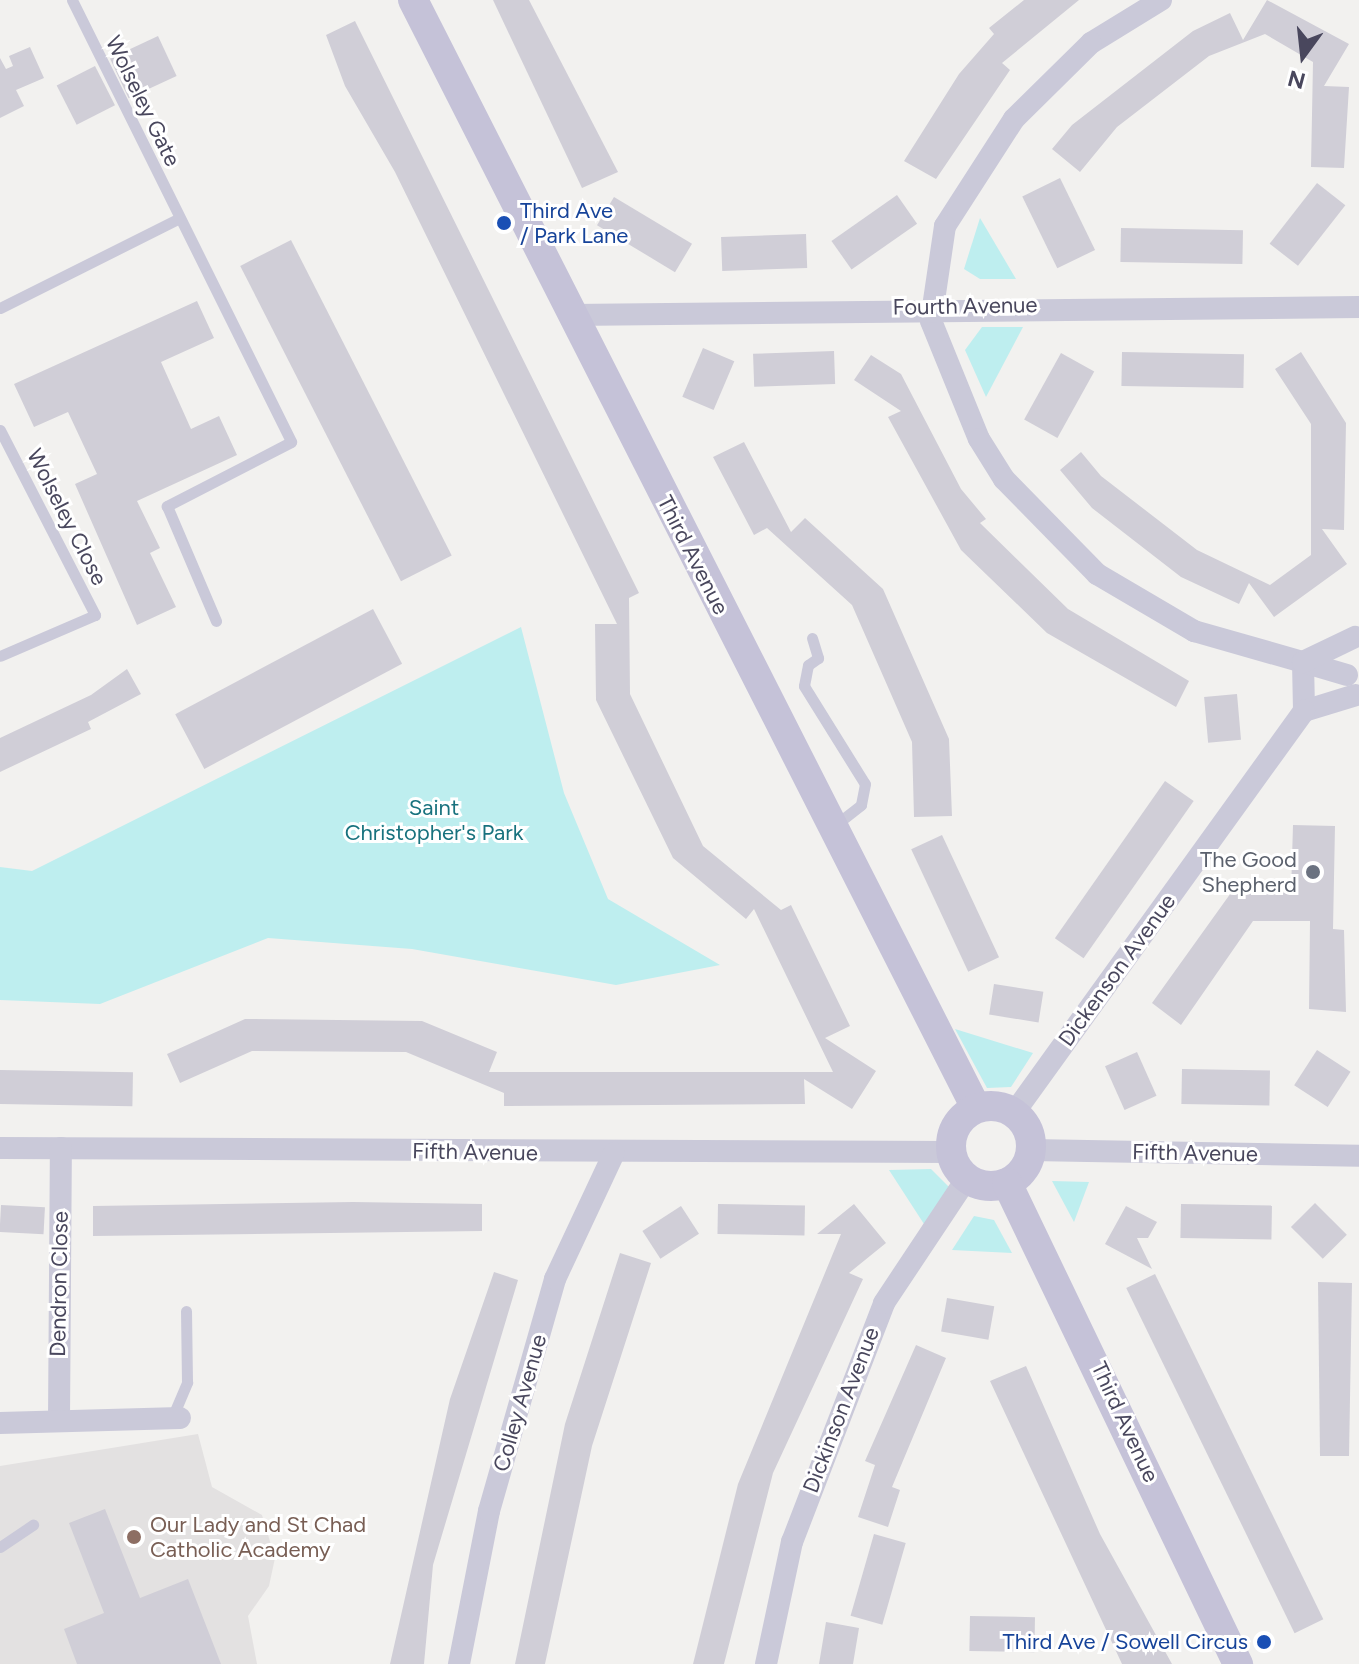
<!DOCTYPE html>
<style>
body{margin:0}
#map{position:relative;width:1359px;height:1664px;overflow:hidden;background:#f2f1ef;font-family:Figtree,sans-serif}
div>[style]{position:absolute}
.education>*{inset:0;background:#e3e1e1}
.green>*{inset:0;background:#beeeef}
.building>*{inset:0;background:#d0ced7;transform-origin:0 0}
.lane>*{height:11px;margin:-5.5px;padding:0 5.5px;transform-origin:5.5px;border-radius:5.5px;background:#cac9d9}
.street>*{height:22px;margin:-11px;padding:0 11px;transform-origin:11px;border-radius:11px;background:#cac9d9}
.secondary>*{height:30px;margin:-15px;padding:0 15px;transform-origin:15px;border-radius:15px;background:#c5c2d8}
.secondary>.ring{margin:-15px;padding:0;box-sizing:content-box;background:none;border:30px solid #c5c2d8;border-radius:50%}
.dots>*{width:22px;height:22px;translate:-50% -50%;box-sizing:border-box;border:4px solid #fff;border-radius:50%}
span{translate:-50% -50%;white-space:nowrap;text-align:center;line-height:1.15;-webkit-text-stroke:6px #fff;paint-order:stroke}
.street-label{font-size:22px;color:#49475d}
.transit-label{font-size:22px;color:#164399}
.left{translate:0 -50%;text-align:left}
.right{translate:-100% -50%;text-align:right}
.park-label{font-size:22px;color:#18727e}
.worship-label{font-size:22px;color:#5b616d}
.education-label{font-size:22px;color:#785e54}
.north{position:absolute;left:1263px;top:16px;width:80px;height:80px;-webkit-text-stroke:6px #fff;paint-order:stroke;rotate:195deg;font-size:22px;font-weight:700;line-height:32px;text-align:center;color:#49475d}
.north::after{content:'';display:block;margin:auto;width:28px;height:36px;background:#49475d;clip-path:polygon(50% 0,100% 100%,50% 72%,0 100%)}
</style>
<div id="map">
<div class="education">
<div style="clip-path:polygon(198px 1434px,212px 1487px,262px 1515px,275px 1558px,269px 1586px,248px 1616px,257px 1664px,0 1664px,0 1466px)"></div>
</div>
<div class="green">
<div style="clip-path:polygon(980px 218px,1016px 279px,980px 279px,964px 269px)"></div>
<div style="clip-path:polygon(982px 327px,1023px 327px,986px 397px,965px 350px)"></div>
<div style="clip-path:polygon(521px 627px,564px 793px,608px 899px,720px 965px,616px 985px,412px 949px,268px 938px,100px 1004px,0 1000px,0 867px,32px 871px)"></div>
<div style="clip-path:polygon(955px 1029px,1033px 1053px,1011px 1087px,987px 1088px)"></div>
<div style="clip-path:polygon(931px 1169px,949px 1187px,924px 1224px,889px 1170px)"></div>
<div style="clip-path:polygon(1052px 1181px,1089px 1182px,1074px 1222px)"></div>
<div style="clip-path:polygon(974px 1216px,994px 1220px,1012px 1253px,952px 1250px)"></div>
</div>
<div class="building">
<div style="clip-path:polygon(493px 0,529px 0,618px 172px,582px 188px)"></div>
<div style="clip-path:polygon(1024px 0,1079px 0,1002px 63px,1010px 70px,936px 179px,904px 161px,959px 74px,994px 34px,989px 28px)"></div>
<div style="clip-path:polygon(1267px 0,1349px 44px,1324px 86px,1349px 87px,1344px 168px,1311px 167px,1313px 62px,1265px 34px,1209px 56px,1117px 127px,1080px 172px,1052px 149px,1072px 125px,1193px 31px,1230px 13px,1243px 40px)"></div>
<div style="clip-path:polygon(355px 21px,639px 593px,629px 598px,630px 694px,703px 846px,781px 910px,791px 905px,850px 1026px,825px 1038px,876px 1071px,852px 1109px,804px 1079px,805px 1104px,504px 1106px,504px 1093px,406px 1052px,252px 1051px,180px 1083px,167px 1054px,245px 1019px,422px 1021px,497px 1052px,489px 1072px,833px 1072px,754px 909px,746px 919px,673px 858px,596px 700px,595px 624px,617px 624px,395px 172px,345px 86px,326px 35px)"></div>
<div style="left:158px;top:36px;width:44px;height:53px;rotate:65deg"></div>
<div style="clip-path:polygon(30px 47px,44px 78px,16px 90px,24px 106px,0 118px,0 58px,6px 69px,13px 66px,9px 56px)"></div>
<div style="left:95px;top:66px;width:44px;height:43px;rotate:63deg"></div>
<div style="left:1060px;top:178px;width:80px;height:42px;rotate:64deg"></div>
<div style="left:1317px;top:183px;width:36px;height:77px;rotate:38deg"></div>
<div style="left:897px;top:195px;width:35px;height:80px;rotate:55deg"></div>
<div style="left:614px;top:197px;width:91px;height:33px;rotate:31deg"></div>
<div style="left:1121px;top:228px;width:122px;height:34px;rotate:1deg"></div>
<div style="left:806px;top:234px;width:34px;height:85px;rotate:88deg"></div>
<div style="left:291px;top:240px;width:354px;height:57px;rotate:63deg"></div>
<div style="clip-path:polygon(197px 301px,214px 338px,161px 362px,191px 429px,219px 416px,237px 455px,137px 501px,160px 548px,150px 553px,176px 607px,137px 625px,75px 484px,97px 474px,68px 412px,34px 427px,14px 384px)"></div>
<div style="left:703px;top:348px;width:34px;height:53px;rotate:23deg"></div>
<div style="left:834px;top:351px;width:33px;height:81px;rotate:88deg"></div>
<div style="left:1122px;top:352px;width:122px;height:34px;rotate:1deg"></div>
<div style="clip-path:polygon(1301px 352px,1346px 423px,1344px 530px,1322px 529px,1347px 564px,1274px 617px,1249px 583px,1239px 604px,1181px 577px,1092px 508px,1060px 470px,1081px 452px,1101px 476px,1197px 550px,1270px 585px,1311px 555px,1311px 424px,1275px 369px)"></div>
<div style="left:1061px;top:353px;width:38px;height:76px;rotate:29deg"></div>
<div style="clip-path:polygon(871px 355px,901px 374px,961px 489px,986px 519px,980px 523px,1068px 609px,1189px 681px,1176px 707px,1047px 633px,961px 550px,888px 417px,901px 411px,854px 380px)"></div>
<div style="clip-path:polygon(744px 442px,791px 532px,805px 518px,883px 589px,949px 739px,952px 816px,914px 817px,912px 742px,852px 605px,767px 528px,754px 535px,713px 457px)"></div>
<div style="left:373px;top:609px;width:62px;height:224px;rotate:62deg"></div>
<div style="clip-path:polygon(127px 669px,141px 694px,88px 722px,91px 729px,0 772px,0 738px,91px 695px)"></div>
<div style="left:1237px;top:694px;width:46px;height:33px;rotate:85deg"></div>
<div style="left:1165px;top:781px;width:35px;height:192px;rotate:35deg"></div>
<div style="clip-path:polygon(1293px 825px,1335px 826px,1333px 929px,1344px 930px,1346px 1012px,1309px 1009px,1310px 921px,1253px 921px,1181px 1025px,1152px 1003px,1233px 890px,1291px 893px)"></div>
<div style="left:942px;top:835px;width:135px;height:34px;rotate:65deg"></div>
<div style="left:994px;top:984px;width:50px;height:31px;rotate:9deg"></div>
<div style="left:1317px;top:1050px;width:40px;height:42px;rotate:33deg"></div>
<div style="left:1137px;top:1052px;width:48px;height:35px;rotate:66deg"></div>
<div style="left:1182px;top:1069px;width:88px;height:35px;rotate:1deg"></div>
<div style="left:0;top:1070px;width:133px;height:34px;rotate:1deg"></div>
<div style="clip-path:polygon(353px 1202px,482px 1204px,482px 1231px,93px 1236px,93px 1206px)"></div>
<div style="left:1315px;top:1203px;width:45px;height:34px;rotate:45deg"></div>
<div style="left:718px;top:1204px;width:87px;height:30px;rotate:1deg"></div>
<div style="clip-path:polygon(854px 1204px,886px 1243px,849px 1273px,863px 1279px,773px 1473px,724px 1664px,693px 1664px,738px 1484px,841px 1234px,817px 1234px)"></div>
<div style="left:1181px;top:1204px;width:91px;height:34px;rotate:1deg"></div>
<div style="left:1px;top:1205px;width:44px;height:27px;rotate:3deg"></div>
<div style="left:681px;top:1206px;width:33px;height:46px;rotate:57deg"></div>
<div style="clip-path:polygon(1126px 1206px,1157px 1222px,1148px 1238px,1137px 1238px,1152px 1269px,1105px 1244px)"></div>
<div style="clip-path:polygon(620px 1253px,651px 1263px,592px 1446px,545px 1664px,515px 1664px,565px 1424px)"></div>
<div style="clip-path:polygon(494px 1272px,518px 1280px,433px 1565px,424px 1664px,390px 1664px,450px 1399px)"></div>
<div style="left:1155px;top:1274px;width:384px;height:32px;rotate:64deg"></div>
<div style="clip-path:polygon(1318px 1282px,1352px 1283px,1349px 1456px,1320px 1456px)"></div>
<div style="left:947px;top:1298px;width:48px;height:34px;rotate:10deg"></div>
<div style="clip-path:polygon(916px 1345px,946px 1358px,892px 1487px,900px 1490px,888px 1527px,858px 1517px,875px 1465px,865px 1461px)"></div>
<div style="clip-path:polygon(1026px 1366px,1100px 1534px,1172px 1664px,1122px 1664px,990px 1381px)"></div>
<div style="clip-path:polygon(105px 1509px,140px 1598px,188px 1579px,221px 1664px,77px 1664px,64px 1629px,104px 1613px,69px 1523px)"></div>
<div style="left:874px;top:1534px;width:33px;height:85px;rotate:16deg"></div>
<div style="left:970px;top:1616px;width:65px;height:35px;rotate:1deg"></div>
<div style="clip-path:polygon(826px 1622px,859px 1628px,853px 1664px,819px 1664px)"></div>
</div>
<div class="lane">
<div style="left:72px;top:0;width:493px;rotate:63.6deg"></div>
<div style="left:291px;top:442px;width:140px;rotate:152.7deg"></div>
<div style="left:167px;top:506px;width:125px;rotate:66.9deg"></div>
<div style="left:0;top:308px;width:199px;rotate:-26.6deg"></div>
<div style="left:0;top:430px;width:208px;rotate:62.8deg"></div>
<div style="left:95px;top:615px;width:103px;rotate:156.7deg"></div>
<div style="left:812px;top:638px;width:21px;rotate:73deg"></div>
<div style="left:818px;top:658px;width:12px;rotate:145deg"></div>
<div style="left:808px;top:665px;width:21px;rotate:101deg"></div>
<div style="left:804px;top:686px;width:115px;rotate:58.1deg"></div>
<div style="left:865px;top:784px;width:21px;rotate:101deg"></div>
<div style="left:861px;top:805px;width:36px;rotate:142deg"></div>
<div style="left:172px;top:1418px;width:39px;rotate:-67deg"></div>
<div style="left:187px;top:1382px;width:71px;rotate:-90.8deg"></div>
<div style="left:0;top:1547px;width:40px;rotate:-34deg"></div>
</div>
<div class="street">
<div style="left:1161px;top:0;width:82px;rotate:148.4deg"></div>
<div style="left:1091px;top:43px;width:108px;rotate:135.4deg"></div>
<div style="left:1014px;top:119px;width:127px;rotate:122.8deg"></div>
<div style="left:945px;top:226px;width:96px;rotate:98.4deg"></div>
<div style="left:931px;top:321px;width:127px;rotate:67.9deg"></div>
<div style="left:979px;top:439px;width:47px;rotate:58deg"></div>
<div style="left:1004px;top:479px;width:133px;rotate:45.6deg"></div>
<div style="left:1097px;top:574px;width:113px;rotate:30.4deg"></div>
<div style="left:1194px;top:631px;width:113px;rotate:15.9deg"></div>
<div style="left:1303px;top:662px;width:49px;rotate:88.8deg"></div>
<div style="left:1304px;top:711px;width:54px;rotate:-17.1deg"></div>
<div style="left:571px;top:315px;width:788px;rotate:-0.58deg"></div>
<div style="left:1347px;top:675px;width:46px;rotate:-163.5deg"></div>
<div style="left:1303px;top:662px;width:58px;rotate:-25.7deg"></div>
<div style="left:1014px;top:1113px;width:496px;rotate:-54.2deg"></div>
<div style="left:0;top:1148px;width:951px;rotate:0.24deg"></div>
<div style="left:1031px;top:1150px;width:328px;rotate:1deg"></div>
<div style="left:59px;top:1420px;width:272px;rotate:-89.6deg"></div>
<div style="left:0;top:1423px;width:180px;rotate:-1.6deg"></div>
<div style="left:459px;top:1664px;width:156px;rotate:-78.9deg"></div>
<div style="left:489px;top:1511px;width:241px;rotate:-74.1deg"></div>
<div style="left:555px;top:1279px;width:139px;rotate:-64.9deg"></div>
<div style="left:766px;top:1664px;width:125px;rotate:-78deg"></div>
<div style="left:792px;top:1542px;width:256px;rotate:-68.9deg"></div>
<div style="left:884px;top:1303px;width:150px;rotate:-56.4deg"></div>
</div>
<div class="secondary">
<div style="left:413px;top:0;width:1243px;rotate:63.06deg"></div>
<div class="ring" style="left:951px;top:1106px;width:50px;height:50px"></div>
<div style="left:1007px;top:1183px;width:534px;rotate:64.35deg"></div>
</div>
<div class="dots">
<div style="left:504px;top:223px;background:#1a4fb4"></div>
<div style="left:1313px;top:872px;background:#6b7280"></div>
<div style="left:134px;top:1537px;background:#8d6e63"></div>
<div style="left:1264px;top:1642px;background:#1a4fb4"></div>
</div>
<div class="street-label">
<span style="left:143px;top:101px;rotate:64deg">Wolseley Gate</span>
<span style="left:965px;top:306px;rotate:-1deg">Fourth Avenue</span>
<span style="left:67px;top:517px;rotate:63deg">Wolseley Close</span>
<span style="left:693px;top:555px;rotate:63deg">Third Avenue</span>
<span style="left:1117px;top:970px;rotate:-54deg">Dickenson Avenue</span>
<span style="left:475px;top:1152px;rotate:1deg">Fifth Avenue</span>
<span style="left:1195px;top:1153px;rotate:1deg">Fifth Avenue</span>
<span style="left:59px;top:1284px;rotate:-89deg">Dendron Close</span>
<span style="left:520px;top:1403px;rotate:-74deg">Colley Avenue</span>
<span style="left:841px;top:1410px;rotate:-69deg">Dickinson Avenue</span>
<span style="left:1125px;top:1422px;rotate:65deg">Third Avenue</span>
</div>
<div class="transit-label">
<span class="left" style="left:520px;top:223px">Third Ave<br>/ Park Lane</span>
<span class="right" style="left:1248px;top:1642px">Third Ave / Sowell Circus</span>
</div>
<div class="park-label">
<span style="left:434px;top:820px">Saint<br>Christopher's Park</span>
</div>
<div class="worship-label">
<span class="right" style="left:1297px;top:872px">The Good<br>Shepherd</span>
</div>
<div class="education-label">
<span class="left" style="left:150px;top:1537px">Our Lady and St Chad<br>Catholic Academy</span>
</div>
<div class="north">N</div>
</div>
